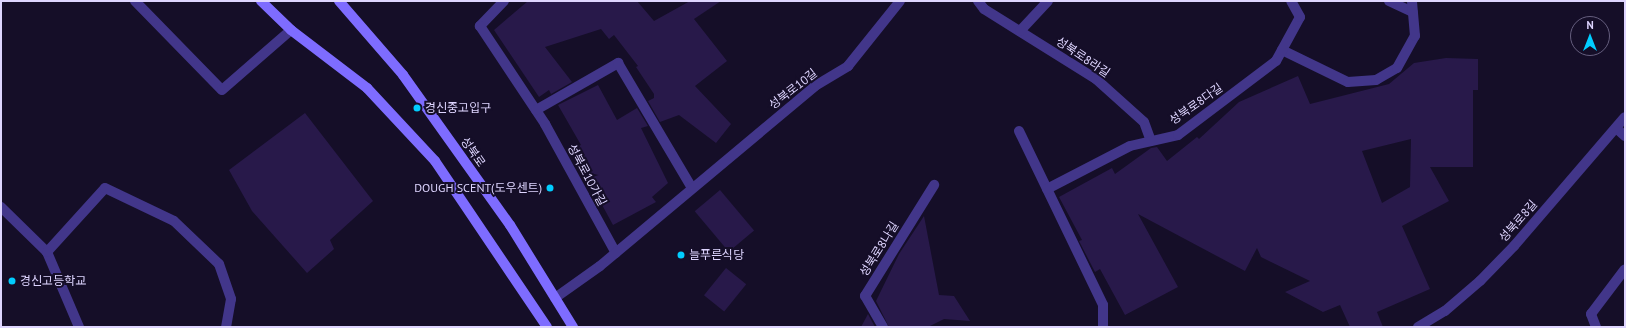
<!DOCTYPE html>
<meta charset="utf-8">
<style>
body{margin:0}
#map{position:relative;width:1626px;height:328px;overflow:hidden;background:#150e28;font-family:"PT Sans","Noto Sans KR",sans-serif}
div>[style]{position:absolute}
.building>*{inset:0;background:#28194a;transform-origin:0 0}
.lane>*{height:10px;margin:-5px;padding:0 5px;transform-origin:5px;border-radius:5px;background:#42368a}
.street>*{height:10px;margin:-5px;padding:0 5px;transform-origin:5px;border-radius:5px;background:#42368a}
.secondary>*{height:10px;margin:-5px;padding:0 5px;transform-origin:5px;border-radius:5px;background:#7e6cff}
.dots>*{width:11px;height:11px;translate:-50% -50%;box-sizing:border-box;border:2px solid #150e28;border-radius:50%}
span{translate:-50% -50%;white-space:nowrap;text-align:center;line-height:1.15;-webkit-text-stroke:4px #150e28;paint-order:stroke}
.street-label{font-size:12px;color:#ded5ff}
.poi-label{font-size:12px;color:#ded5ff}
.left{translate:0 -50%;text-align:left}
.right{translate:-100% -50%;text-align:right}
.frame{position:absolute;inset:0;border:2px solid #ded5ff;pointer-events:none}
.north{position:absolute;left:1570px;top:16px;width:40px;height:40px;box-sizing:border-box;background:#150e28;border:1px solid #655e7e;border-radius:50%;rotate:0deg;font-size:11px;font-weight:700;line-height:16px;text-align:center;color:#ded5ff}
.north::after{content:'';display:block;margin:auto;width:14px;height:18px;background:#01cdff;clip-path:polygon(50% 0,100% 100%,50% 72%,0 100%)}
</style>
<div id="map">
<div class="building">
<div style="clip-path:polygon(528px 1px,637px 1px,654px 21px,690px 1px,721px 1px,694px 19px,727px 61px,695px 86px,731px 124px,716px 143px,679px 115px,660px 122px,648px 101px,654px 98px,654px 94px,636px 67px,638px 66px,614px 35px,609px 39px,601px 29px,545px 47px,572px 82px,551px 94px,549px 90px,539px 97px,494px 30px)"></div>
<div style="clip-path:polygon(evenodd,1446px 58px,1478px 59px,1478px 90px,1473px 90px,1473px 167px,1430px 167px,1449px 201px,1402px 226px,1430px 289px,1377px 312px,1383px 327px,1350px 327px,1340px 305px,1323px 312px,1285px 292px,1310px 281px,1261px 257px,1257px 248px,1245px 271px,1138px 214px,1178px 287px,1125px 315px,1100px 269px,1095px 272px,1079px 241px,1082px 240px,1059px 197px,1112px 168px,1115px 174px,1151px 148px,1157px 147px,1167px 161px,1197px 137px,1199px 139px,1239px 102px,1298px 76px,1310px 104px,1389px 84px,1414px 63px,1446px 58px,1411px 139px,1410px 187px,1382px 203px,1362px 151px,1411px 139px)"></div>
<div style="clip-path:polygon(598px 85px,617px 120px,637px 108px,648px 126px,641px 128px,668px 183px,652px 197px,656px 202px,613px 225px,576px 157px,574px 148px,581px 145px,558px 105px)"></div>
<div style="clip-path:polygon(305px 113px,373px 201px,330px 240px,334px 249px,307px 273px,252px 211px,229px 170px)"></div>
<div style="left:720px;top:190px;width:53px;height:33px;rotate:50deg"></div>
<div style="clip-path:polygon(924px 216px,939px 295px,954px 296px,970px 321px,944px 319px,928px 327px,889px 327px,876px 301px,899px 254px)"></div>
<div style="left:726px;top:268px;width:26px;height:35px;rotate:39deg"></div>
<div style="clip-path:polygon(868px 314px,875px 327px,861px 327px)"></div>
</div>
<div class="lane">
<div style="left:1px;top:207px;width:64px;rotate:44.4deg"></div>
<div style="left:47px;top:252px;width:82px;rotate:66.9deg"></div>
</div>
<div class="street">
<div style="left:135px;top:1px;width:124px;rotate:45.7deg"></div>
<div style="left:222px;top:90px;width:91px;rotate:-41deg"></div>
<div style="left:504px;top:1px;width:35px;rotate:134deg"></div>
<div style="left:480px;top:26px;width:118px;rotate:56.4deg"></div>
<div style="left:545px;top:124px;width:147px;rotate:61.2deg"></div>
<div style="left:978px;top:1px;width:10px;rotate:53deg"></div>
<div style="left:984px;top:9px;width:132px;rotate:32deg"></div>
<div style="left:1096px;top:79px;width:64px;rotate:41.9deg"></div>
<div style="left:1144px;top:122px;width:20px;rotate:70deg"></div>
<div style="left:1389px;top:1px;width:26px;rotate:25deg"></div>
<div style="left:1020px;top:31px;width:41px;rotate:-47deg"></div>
<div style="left:1282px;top:50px;width:73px;rotate:25.9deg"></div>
<div style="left:1348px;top:82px;width:28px;rotate:-4deg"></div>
<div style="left:1376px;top:80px;width:24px;rotate:-30deg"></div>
<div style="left:1397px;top:68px;width:37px;rotate:-61deg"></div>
<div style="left:1415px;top:36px;width:35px;rotate:-95deg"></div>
<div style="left:536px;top:110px;width:95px;rotate:-29.8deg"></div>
<div style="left:618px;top:63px;width:145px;rotate:59.4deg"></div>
<div style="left:1616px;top:128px;width:12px;rotate:42deg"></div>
<div style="left:1019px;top:131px;width:193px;rotate:64.2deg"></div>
<div style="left:1103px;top:305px;width:22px;rotate:90deg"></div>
<div style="left:1047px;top:189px;width:93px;rotate:-27.4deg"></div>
<div style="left:1130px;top:146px;width:49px;rotate:-12.9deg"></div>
<div style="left:1178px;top:135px;width:123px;rotate:-37.1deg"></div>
<div style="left:1276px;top:61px;width:50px;rotate:-61.4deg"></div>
<div style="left:1300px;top:17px;width:18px;rotate:-119deg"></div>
<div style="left:47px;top:252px;width:86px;rotate:-47.8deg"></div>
<div style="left:105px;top:188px;width:76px;rotate:25.6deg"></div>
<div style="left:174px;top:221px;width:62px;rotate:43.7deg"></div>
<div style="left:219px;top:264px;width:37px;rotate:71deg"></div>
<div style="left:231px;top:299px;width:28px;rotate:100deg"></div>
<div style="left:555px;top:298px;width:55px;rotate:-35.4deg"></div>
<div style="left:600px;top:266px;width:280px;rotate:-39.9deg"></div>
<div style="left:815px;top:86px;width:39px;rotate:-31deg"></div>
<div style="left:848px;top:66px;width:83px;rotate:-51.3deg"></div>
<div style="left:883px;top:327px;width:36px;rotate:-120deg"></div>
<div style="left:865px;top:296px;width:131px;rotate:-58.1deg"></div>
<div style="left:1418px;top:327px;width:31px;rotate:-31deg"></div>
<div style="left:1445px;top:311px;width:46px;rotate:-40.6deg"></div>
<div style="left:1480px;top:281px;width:49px;rotate:-45.8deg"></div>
<div style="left:1514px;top:246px;width:170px;rotate:-49.3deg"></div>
<div style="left:1596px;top:327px;width:14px;rotate:-111deg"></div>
<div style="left:1591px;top:314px;width:56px;rotate:-52.9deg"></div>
</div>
<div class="secondary">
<div style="left:261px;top:1px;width:42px;rotate:44deg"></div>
<div style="left:291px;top:30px;width:96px;rotate:37.3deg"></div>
<div style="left:367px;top:88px;width:100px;rotate:47deg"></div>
<div style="left:435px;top:161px;width:200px;rotate:56deg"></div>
<div style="left:339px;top:1px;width:98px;rotate:49.1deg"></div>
<div style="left:403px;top:75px;width:184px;rotate:54.5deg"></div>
<div style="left:510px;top:225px;width:120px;rotate:58.3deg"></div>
</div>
<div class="dots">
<div style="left:417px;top:108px;background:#01cdff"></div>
<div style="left:550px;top:188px;background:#01cdff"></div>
<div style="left:681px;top:255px;background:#01cdff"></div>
<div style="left:12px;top:281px;background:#01cdff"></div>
</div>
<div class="street-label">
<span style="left:1083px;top:57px;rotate:34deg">성북로8라길</span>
<span style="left:793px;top:89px;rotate:-38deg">성북로10길</span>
<span style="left:1196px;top:104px;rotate:-35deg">성북로8다길</span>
<span style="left:473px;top:152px;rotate:55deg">성북로</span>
<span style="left:587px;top:175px;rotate:62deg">성북로10가길</span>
<span style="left:1518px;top:221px;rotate:-49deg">성북로8길</span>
<span style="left:879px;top:249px;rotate:-58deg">성북로8나길</span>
</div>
<div class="poi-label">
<span class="left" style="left:425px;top:108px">경신중고입구</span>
<span class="right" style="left:542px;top:188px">DOUGH SCENT(도우센트)</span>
<span class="left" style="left:689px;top:255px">늘푸른식당</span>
<span class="left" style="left:20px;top:281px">경신고등학교</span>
</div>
<div class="frame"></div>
<div class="north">N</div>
</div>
